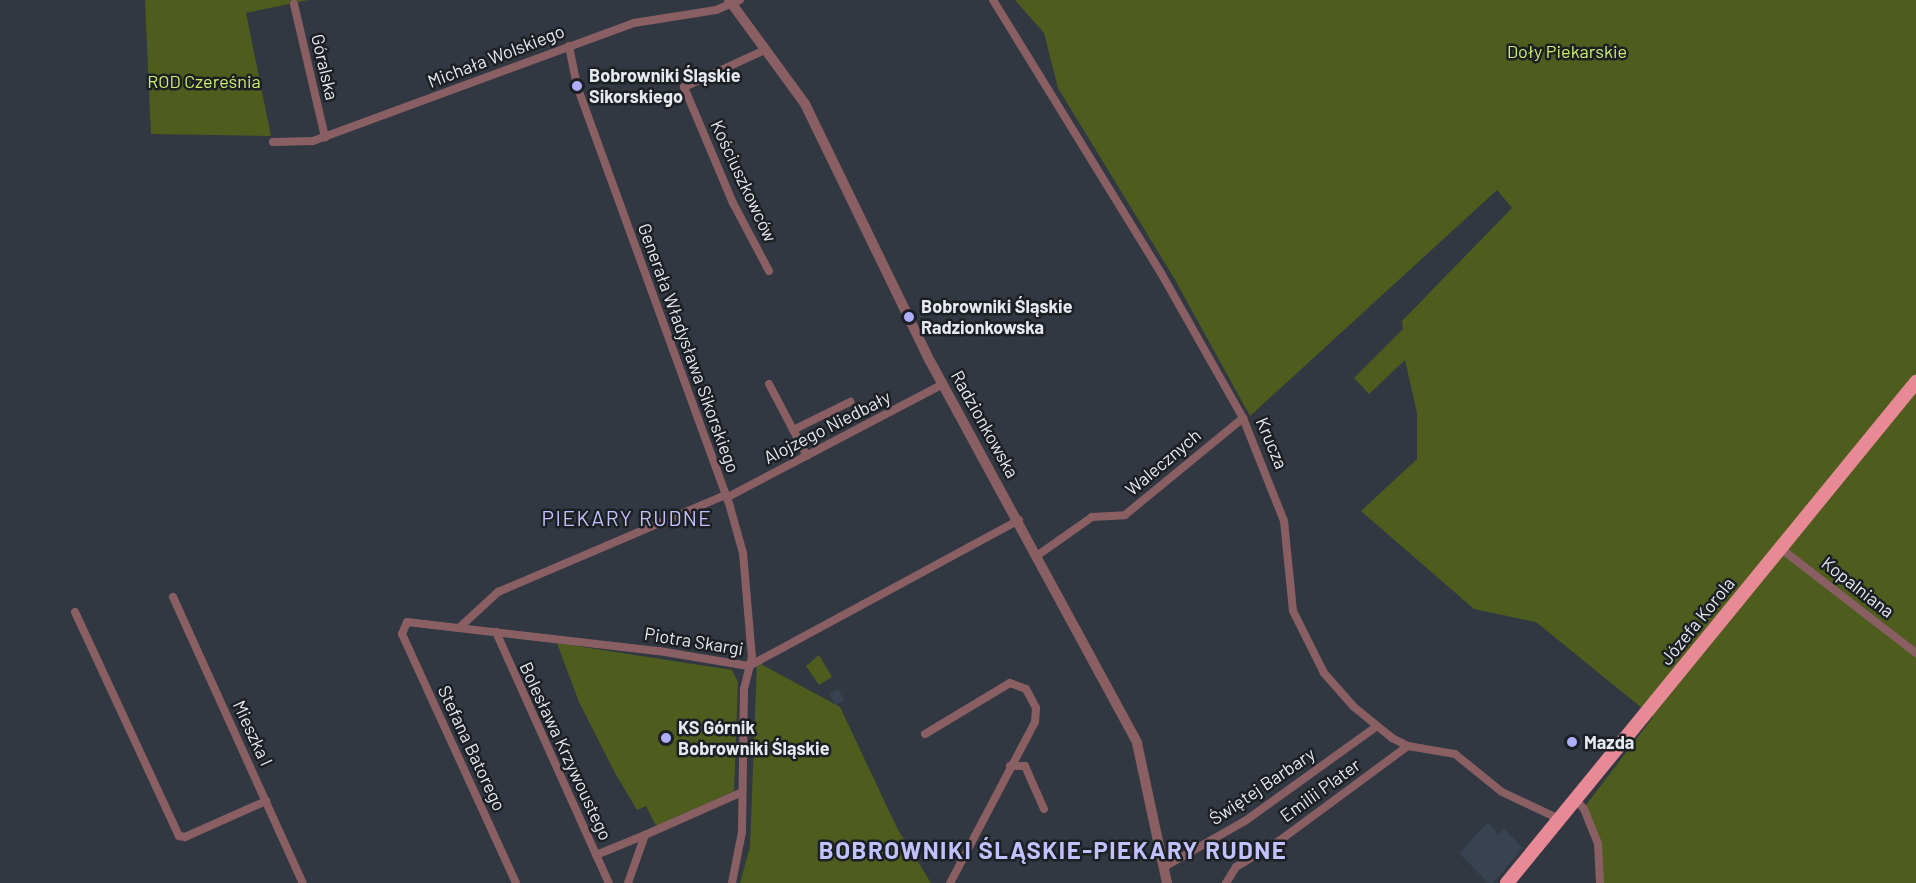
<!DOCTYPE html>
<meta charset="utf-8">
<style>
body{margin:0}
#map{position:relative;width:1916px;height:883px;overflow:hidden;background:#313841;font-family:Barlow,sans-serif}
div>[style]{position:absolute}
.built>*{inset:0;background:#394251;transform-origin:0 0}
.green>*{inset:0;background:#4e5c1e}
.minor>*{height:8px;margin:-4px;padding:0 4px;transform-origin:4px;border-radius:4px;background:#8a5f63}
.tertiary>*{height:10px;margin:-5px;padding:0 5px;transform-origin:5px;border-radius:5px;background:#8a5f63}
.trunk>*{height:14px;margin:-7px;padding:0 7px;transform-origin:7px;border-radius:7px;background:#e88a96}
.dots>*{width:16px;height:16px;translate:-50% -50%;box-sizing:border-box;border:3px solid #1c1f23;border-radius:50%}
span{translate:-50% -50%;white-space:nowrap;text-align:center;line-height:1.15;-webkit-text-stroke:5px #1c1f23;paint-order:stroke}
.park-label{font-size:18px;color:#ceec6e}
.street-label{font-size:18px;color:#e5e9f0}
.poi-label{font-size:18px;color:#e5e9f0;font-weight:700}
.left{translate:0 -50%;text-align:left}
.quarter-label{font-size:21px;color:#c1c1fb;letter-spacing:1.5px}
.district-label{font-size:24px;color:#c1c1fb;font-weight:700;letter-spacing:1.5px}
</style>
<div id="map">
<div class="built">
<div style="left:838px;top:689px;width:13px;height:10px;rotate:61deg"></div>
<div style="clip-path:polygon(1488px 822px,1498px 834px,1504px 829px,1523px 848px,1493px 883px,1488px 883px,1459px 853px)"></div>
</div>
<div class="green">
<div style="clip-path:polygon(145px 0,308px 0,246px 13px,271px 136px,151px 134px)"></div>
<div style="clip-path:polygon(1015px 0,1916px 0,1916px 883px,1600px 883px,1598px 845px,1583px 809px,1653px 717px,1536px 622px,1474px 609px,1361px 511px,1417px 459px,1417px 413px,1405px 360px,1369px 394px,1354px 378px,1403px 329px,1402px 321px,1512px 208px,1497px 190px,1250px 416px,1174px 278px,1058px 88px,1044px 33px)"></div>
<div style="clip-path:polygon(557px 643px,732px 670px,738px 682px,734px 791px,656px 826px,646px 806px,637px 810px,615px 773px,579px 702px)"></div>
<div style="clip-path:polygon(819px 655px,832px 677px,819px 685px,806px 666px)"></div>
<div style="clip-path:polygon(757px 662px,840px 707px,897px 828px,931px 883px,740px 883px,750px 847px)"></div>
</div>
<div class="minor">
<div style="left:993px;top:0;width:321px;rotate:58.4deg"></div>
<div style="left:1161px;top:273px;width:167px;rotate:60.5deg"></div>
<div style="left:1243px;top:418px;width:111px;rotate:68.3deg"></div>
<div style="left:1284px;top:521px;width:90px;rotate:84.3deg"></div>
<div style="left:1293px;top:611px;width:69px;rotate:63.4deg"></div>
<div style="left:1324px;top:673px;width:45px;rotate:48.6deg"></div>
<div style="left:1354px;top:707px;width:49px;rotate:39.2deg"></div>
<div style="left:1392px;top:738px;width:18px;rotate:27deg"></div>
<div style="left:1408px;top:746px;width:48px;rotate:9.7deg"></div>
<div style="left:1455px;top:754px;width:60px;rotate:39deg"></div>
<div style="left:1502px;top:792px;width:63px;rotate:25.3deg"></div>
<div style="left:294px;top:4px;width:137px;rotate:76.9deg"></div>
<div style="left:569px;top:46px;width:41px;rotate:78.7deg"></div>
<div style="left:577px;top:86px;width:448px;rotate:70deg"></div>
<div style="left:730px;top:507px;width:48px;rotate:74.2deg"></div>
<div style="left:743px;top:553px;width:104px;rotate:85.1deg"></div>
<div style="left:752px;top:657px;width:33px;rotate:104deg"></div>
<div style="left:744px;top:689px;width:143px;rotate:90.8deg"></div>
<div style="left:742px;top:832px;width:52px;rotate:101.1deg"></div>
<div style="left:765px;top:50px;width:89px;rotate:155.4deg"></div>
<div style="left:684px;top:87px;width:126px;rotate:67.1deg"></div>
<div style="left:733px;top:203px;width:77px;rotate:62.1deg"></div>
<div style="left:273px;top:142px;width:40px;rotate:-1.4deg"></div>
<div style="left:313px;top:141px;width:342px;rotate:-20.2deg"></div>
<div style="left:634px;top:23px;width:83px;rotate:-9deg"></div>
<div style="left:716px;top:10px;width:26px;rotate:-23deg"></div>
<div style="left:769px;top:384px;width:81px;rotate:62.2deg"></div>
<div style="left:793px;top:430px;width:64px;rotate:-26.2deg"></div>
<div style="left:726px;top:498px;width:245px;rotate:-27.7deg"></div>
<div style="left:1780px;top:548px;width:172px;rotate:37.7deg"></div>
<div style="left:1038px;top:555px;width:66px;rotate:-35.1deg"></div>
<div style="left:1092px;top:517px;width:33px;rotate:-3deg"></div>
<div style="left:1125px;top:515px;width:153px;rotate:-39.4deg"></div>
<div style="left:173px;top:597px;width:314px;rotate:65.6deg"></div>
<div style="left:75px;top:612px;width:247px;rotate:65.1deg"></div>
<div style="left:179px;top:836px;width:6px;rotate:9deg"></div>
<div style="left:185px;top:837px;width:89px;rotate:-24deg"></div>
<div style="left:460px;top:627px;width:52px;rotate:-42.6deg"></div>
<div style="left:498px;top:592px;width:247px;rotate:-23.1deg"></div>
<div style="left:496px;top:632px;width:275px;rotate:65.8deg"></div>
<div style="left:925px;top:734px;width:99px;rotate:-31deg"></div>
<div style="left:1010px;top:683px;width:17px;rotate:21deg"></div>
<div style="left:1026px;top:689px;width:21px;rotate:62deg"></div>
<div style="left:1036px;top:708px;width:14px;rotate:94deg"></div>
<div style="left:1035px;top:722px;width:182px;rotate:117.8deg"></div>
<div style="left:1010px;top:766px;width:15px"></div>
<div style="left:1025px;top:766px;width:47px;rotate:66.2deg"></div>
<div style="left:1575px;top:799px;width:13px;rotate:48deg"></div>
<div style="left:1584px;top:809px;width:38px;rotate:68deg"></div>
<div style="left:1598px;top:844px;width:39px;rotate:87deg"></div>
<div style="left:596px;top:855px;width:53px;rotate:-22.2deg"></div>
<div style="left:1164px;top:867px;width:93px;rotate:-29.6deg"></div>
<div style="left:1245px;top:821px;width:161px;rotate:-35.7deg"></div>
<div style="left:516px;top:883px;width:274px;rotate:-114.6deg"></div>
<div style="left:402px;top:634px;width:13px;rotate:-67deg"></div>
<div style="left:407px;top:622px;width:254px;rotate:6.6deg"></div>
<div style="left:659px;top:651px;width:91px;rotate:9.5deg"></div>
<div style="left:749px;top:666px;width:307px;rotate:-28.4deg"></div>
<div style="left:628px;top:883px;width:51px;rotate:-70.5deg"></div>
<div style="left:645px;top:835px;width:106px;rotate:-23.9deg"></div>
<div style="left:1226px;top:883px;width:19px;rotate:-58deg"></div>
<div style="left:1236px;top:867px;width:50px;rotate:-31.2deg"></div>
<div style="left:1279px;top:841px;width:160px;rotate:-36.4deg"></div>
</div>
<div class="tertiary">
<div style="left:729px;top:0;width:129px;rotate:53.8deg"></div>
<div style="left:805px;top:104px;width:286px;rotate:64.1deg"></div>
<div style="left:930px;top:361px;width:434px;rotate:61.5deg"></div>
<div style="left:1137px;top:743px;width:143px;rotate:77.9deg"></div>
</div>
<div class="trunk">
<div style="left:1507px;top:883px;width:647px;rotate:-50.77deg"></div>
</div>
<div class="dots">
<div style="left:577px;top:86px;background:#afaefa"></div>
<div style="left:909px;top:317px;background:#afaefa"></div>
<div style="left:666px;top:738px;background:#afaefa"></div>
<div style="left:1572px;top:742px;background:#afaefa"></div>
</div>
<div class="park-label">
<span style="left:1567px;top:51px">Doły Piekarskie</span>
<span style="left:204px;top:81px">ROD Czereśnia</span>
</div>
<div class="street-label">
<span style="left:496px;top:56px;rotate:-21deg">Michała Wolskiego</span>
<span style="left:325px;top:67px;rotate:77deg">Góralska</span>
<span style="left:744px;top:181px;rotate:65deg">Kościuszkowców</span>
<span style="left:689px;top:348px;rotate:70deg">Generała Władysława Sikorskiego</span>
<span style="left:985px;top:424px;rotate:61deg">Radzionkowska</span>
<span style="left:827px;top:427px;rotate:-27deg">Alojzego Niedbały</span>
<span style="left:1272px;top:443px;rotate:67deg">Krucza</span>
<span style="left:1163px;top:462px;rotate:-40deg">Walecznych</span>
<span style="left:1858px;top:587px;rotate:38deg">Kopalniana</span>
<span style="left:1697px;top:621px;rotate:-51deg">Józefa Korola</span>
<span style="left:694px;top:641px;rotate:9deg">Piotra Skargi</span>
<span style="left:253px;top:733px;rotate:65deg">Mieszka I</span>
<span style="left:472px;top:748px;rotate:65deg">Stefana Batorego</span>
<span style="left:566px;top:751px;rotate:65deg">Bolesława Krzywoustego</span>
<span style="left:1262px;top:786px;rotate:-34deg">Świętej Barbary</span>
<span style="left:1320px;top:790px;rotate:-36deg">Emilii Plater</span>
</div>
<div class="poi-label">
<span class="left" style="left:589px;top:86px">Bobrowniki Śląskie<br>Sikorskiego</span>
<span class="left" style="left:921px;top:317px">Bobrowniki Śląskie<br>Radzionkowska</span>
<span class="left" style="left:678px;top:738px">KS Górnik<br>Bobrowniki Śląskie</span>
<span class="left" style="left:1584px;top:742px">Mazda</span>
</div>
<div class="quarter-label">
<span style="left:627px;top:518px">PIEKARY RUDNE</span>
</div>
<div class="district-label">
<span style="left:1053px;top:850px">BOBROWNIKI ŚLĄSKIE-PIEKARY RUDNE</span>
</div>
</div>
